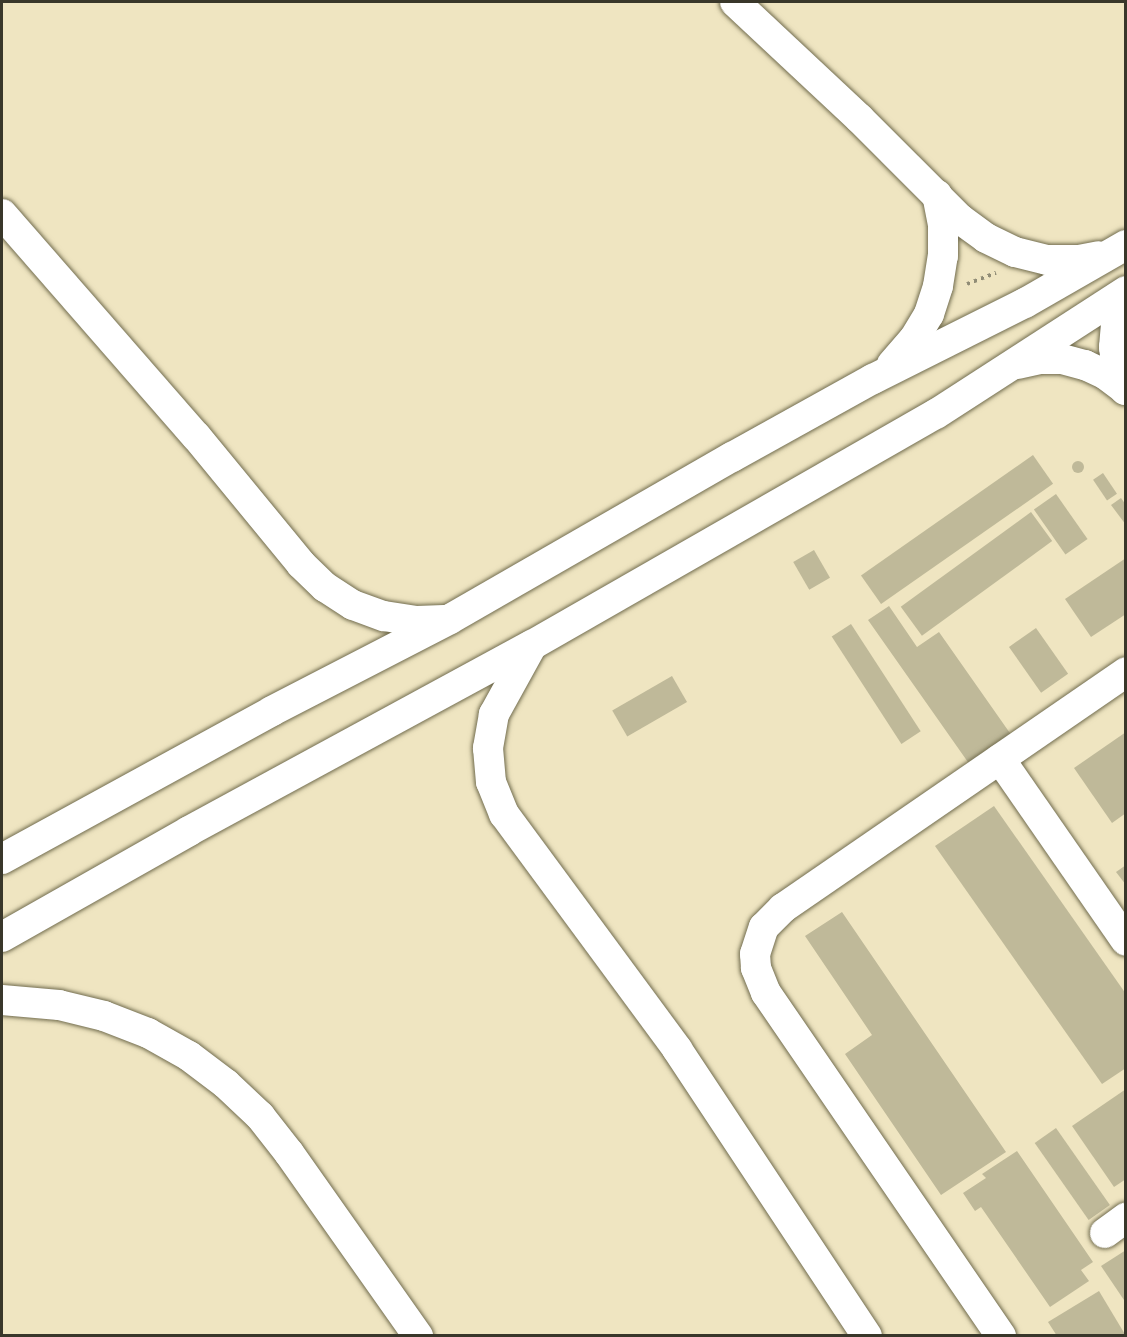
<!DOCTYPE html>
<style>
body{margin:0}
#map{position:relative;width:1127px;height:1337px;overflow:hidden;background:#faf4d2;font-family:Cabin,sans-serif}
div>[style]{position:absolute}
.sand>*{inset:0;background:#efe5c1;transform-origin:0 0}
.building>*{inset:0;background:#bfb999;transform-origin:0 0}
.round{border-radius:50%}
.path>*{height:4px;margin-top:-2px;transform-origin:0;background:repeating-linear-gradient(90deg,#908c76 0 3px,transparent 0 7.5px)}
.roads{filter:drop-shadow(0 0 2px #716c4e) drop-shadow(0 0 2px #716c4e)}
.minor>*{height:30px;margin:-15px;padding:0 15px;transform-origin:15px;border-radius:15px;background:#fff}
span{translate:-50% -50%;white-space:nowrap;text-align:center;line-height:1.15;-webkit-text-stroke:4.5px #fff;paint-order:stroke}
.frame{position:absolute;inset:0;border:3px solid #39372a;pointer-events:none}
</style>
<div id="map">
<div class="sand">
<div style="left:2px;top:2px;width:1123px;height:1333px"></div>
</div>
<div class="building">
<div style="left:1033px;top:455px;width:35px;height:210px;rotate:55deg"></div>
<div class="round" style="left:1072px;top:461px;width:12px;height:12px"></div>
<div style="left:1103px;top:473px;width:25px;height:12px;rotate:56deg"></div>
<div style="left:1056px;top:494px;width:55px;height:27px;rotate:55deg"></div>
<div style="clip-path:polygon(1121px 498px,1126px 505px,1126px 525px,1111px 505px)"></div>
<div style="left:1031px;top:512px;width:36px;height:161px;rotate:54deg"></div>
<div style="left:814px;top:550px;width:32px;height:24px;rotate:60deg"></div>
<div style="clip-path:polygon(1126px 558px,1126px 614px,1091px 637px,1065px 599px)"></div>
<div style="clip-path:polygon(889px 606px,917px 647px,939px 632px,1012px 736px,970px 765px,868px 620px)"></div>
<div style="left:851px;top:624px;width:128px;height:23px;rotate:57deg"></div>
<div style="left:1036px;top:628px;width:56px;height:33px;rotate:55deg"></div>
<div style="left:672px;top:676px;width:30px;height:69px;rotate:60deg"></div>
<div style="clip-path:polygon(1126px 732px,1126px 813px,1112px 823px,1074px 768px)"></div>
<div style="clip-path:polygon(994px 806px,1126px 994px,1126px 1068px,1102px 1084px,935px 846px)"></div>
<div style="clip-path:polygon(1126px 865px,1126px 885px,1116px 872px)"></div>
<div style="clip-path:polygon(842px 912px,1006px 1152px,941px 1195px,845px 1054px,872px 1035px,805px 936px)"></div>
<div style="clip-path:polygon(1126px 1089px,1126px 1179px,1114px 1187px,1072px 1126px)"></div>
<div style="left:1056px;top:1128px;width:94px;height:26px;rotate:55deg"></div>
<div style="clip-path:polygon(1017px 1151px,1093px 1262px,1081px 1270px,1089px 1281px,1050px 1307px,981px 1207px,975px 1211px,963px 1193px,986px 1178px,982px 1174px)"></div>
<div style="clip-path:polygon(1126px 1250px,1126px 1303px,1101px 1266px)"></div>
<div style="clip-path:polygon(1099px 1291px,1126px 1336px,1057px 1336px,1048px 1322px)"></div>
</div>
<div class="path">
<div style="left:967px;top:284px;width:31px;rotate:-21deg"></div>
</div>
<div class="roads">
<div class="minor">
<div style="left:735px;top:2px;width:170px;rotate:43.1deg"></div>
<div style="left:859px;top:118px;width:143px;rotate:45deg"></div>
<div style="left:960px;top:219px;width:32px;rotate:36deg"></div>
<div style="left:986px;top:238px;width:32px;rotate:26deg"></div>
<div style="left:1015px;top:252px;width:33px;rotate:14deg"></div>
<div style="left:1047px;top:260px;width:32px"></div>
<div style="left:1079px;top:260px;width:20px;rotate:-11deg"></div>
<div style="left:2px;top:214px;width:295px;rotate:48.9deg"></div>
<div style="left:196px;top:436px;width:166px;rotate:50.6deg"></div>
<div style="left:301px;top:564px;width:33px;rotate:44deg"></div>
<div style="left:325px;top:587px;width:33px;rotate:33deg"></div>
<div style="left:353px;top:605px;width:33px;rotate:20deg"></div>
<div style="left:384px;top:616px;width:33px;rotate:9deg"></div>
<div style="left:417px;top:621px;width:27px;rotate:-2deg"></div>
<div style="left:892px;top:364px;width:33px;rotate:-49deg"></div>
<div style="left:914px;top:339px;width:29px;rotate:-59deg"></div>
<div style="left:929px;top:314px;width:29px;rotate:-72deg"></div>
<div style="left:938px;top:286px;width:30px;rotate:-81deg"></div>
<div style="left:943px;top:256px;width:31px;rotate:-90deg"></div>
<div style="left:943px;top:225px;width:31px;rotate:-101deg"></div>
<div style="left:1018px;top:364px;width:22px;rotate:-13deg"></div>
<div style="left:1039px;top:359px;width:23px"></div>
<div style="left:1062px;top:359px;width:24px;rotate:15deg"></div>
<div style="left:1085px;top:365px;width:23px;rotate:25deg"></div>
<div style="left:1106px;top:375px;width:25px;rotate:37deg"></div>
<div style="left:1125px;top:390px;width:22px;rotate:-111deg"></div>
<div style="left:1117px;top:369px;width:22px;rotate:-98deg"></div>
<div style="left:1114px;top:347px;width:22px;rotate:-85deg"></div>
<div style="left:1116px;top:325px;width:27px;rotate:-68deg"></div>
<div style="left:531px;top:647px;width:77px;rotate:118.9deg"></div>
<div style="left:494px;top:714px;width:35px;rotate:100deg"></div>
<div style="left:488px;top:748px;width:34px;rotate:85deg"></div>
<div style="left:491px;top:782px;width:35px;rotate:68deg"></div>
<div style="left:504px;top:814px;width:292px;rotate:53.6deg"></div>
<div style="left:677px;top:1049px;width:344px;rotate:56.5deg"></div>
<div style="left:1000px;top:759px;width:221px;rotate:55.3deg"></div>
<div style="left:2px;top:859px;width:308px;rotate:-28.7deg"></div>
<div style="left:272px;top:711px;width:200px;rotate:-27.3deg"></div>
<div style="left:450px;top:619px;width:325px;rotate:-29.9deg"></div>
<div style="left:732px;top:457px;width:161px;rotate:-29deg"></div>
<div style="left:873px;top:379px;width:170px;rotate:-26.6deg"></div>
<div style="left:1025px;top:303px;width:116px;rotate:-29.9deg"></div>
<div style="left:2px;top:937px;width:215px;rotate:-29.5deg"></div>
<div style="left:189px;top:831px;width:390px;rotate:-28.5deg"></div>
<div style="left:532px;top:645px;width:465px;rotate:-29.8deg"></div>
<div style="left:936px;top:414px;width:226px;rotate:-32.9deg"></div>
<div style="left:2px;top:1000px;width:57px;rotate:5deg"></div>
<div style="left:59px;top:1005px;width:46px;rotate:13.7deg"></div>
<div style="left:104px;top:1016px;width:47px;rotate:21.1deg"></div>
<div style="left:148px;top:1033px;width:47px;rotate:29.3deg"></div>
<div style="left:189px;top:1056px;width:46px;rotate:37.1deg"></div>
<div style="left:226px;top:1084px;width:47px;rotate:43.3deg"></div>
<div style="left:260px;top:1116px;width:47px;rotate:51.9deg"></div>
<div style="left:289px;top:1153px;width:224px;rotate:54.8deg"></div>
<div style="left:1105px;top:1233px;width:26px;rotate:-36deg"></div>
<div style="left:1001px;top:1336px;width:416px;rotate:-124.4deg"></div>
<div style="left:766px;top:993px;width:27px;rotate:-112deg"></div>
<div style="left:756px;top:968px;width:14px;rotate:-94deg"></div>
<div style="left:755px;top:954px;width:28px;rotate:-72deg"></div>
<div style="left:764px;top:927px;width:27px;rotate:-45deg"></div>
<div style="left:783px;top:908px;width:416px;rotate:-34.5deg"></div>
</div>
</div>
<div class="frame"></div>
</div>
